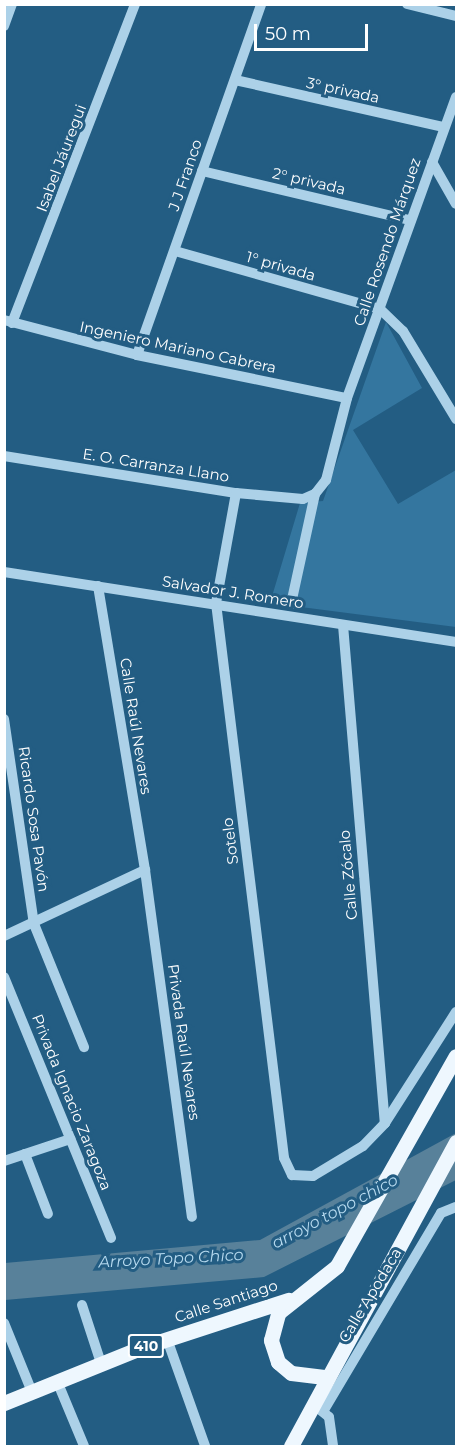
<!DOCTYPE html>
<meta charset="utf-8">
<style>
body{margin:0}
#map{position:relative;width:461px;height:1451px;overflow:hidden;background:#235d83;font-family:Montserrat,sans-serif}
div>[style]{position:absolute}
.green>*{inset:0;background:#34769f}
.water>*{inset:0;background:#58819a}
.minor>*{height:10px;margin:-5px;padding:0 5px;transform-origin:5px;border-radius:5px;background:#acd1e8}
.major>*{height:15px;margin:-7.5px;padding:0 7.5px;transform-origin:7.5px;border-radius:7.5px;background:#eef7fe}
span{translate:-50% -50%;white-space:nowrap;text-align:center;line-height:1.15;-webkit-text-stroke:6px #235d83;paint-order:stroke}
.shield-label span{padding:2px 4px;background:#235d83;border:2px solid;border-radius:4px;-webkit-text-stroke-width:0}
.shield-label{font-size:14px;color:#fff;font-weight:700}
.street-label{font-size:15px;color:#fff}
.water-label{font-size:16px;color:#b7daef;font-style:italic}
.frame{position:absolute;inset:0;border:6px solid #fff;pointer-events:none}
.scale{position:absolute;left:254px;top:24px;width:114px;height:27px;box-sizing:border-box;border:3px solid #fff;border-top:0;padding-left:8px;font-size:18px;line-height:21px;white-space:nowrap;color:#fff;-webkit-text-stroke:4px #235d83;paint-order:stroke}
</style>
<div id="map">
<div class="green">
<div style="clip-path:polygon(386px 322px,422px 388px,353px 430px,398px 504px,456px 470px,456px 627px,270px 603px,300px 503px,323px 501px)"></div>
</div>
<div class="water">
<div style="clip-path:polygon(456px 1133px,456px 1180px,264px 1277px,5px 1300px,5px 1263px,260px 1240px)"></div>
</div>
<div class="minor">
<div style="left:407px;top:4px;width:50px;rotate:13.8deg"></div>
<div style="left:4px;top:26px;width:23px;rotate:-70deg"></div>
<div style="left:235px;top:80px;width:214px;rotate:12.7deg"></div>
<div style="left:432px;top:162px;width:48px;rotate:60.3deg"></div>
<div style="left:202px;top:171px;width:213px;rotate:13.3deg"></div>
<div style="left:175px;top:251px;width:213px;rotate:15.8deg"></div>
<div style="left:380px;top:309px;width:32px;rotate:44deg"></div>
<div style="left:403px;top:331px;width:103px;rotate:58.9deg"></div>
<div style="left:4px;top:320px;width:138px;rotate:14.7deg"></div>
<div style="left:137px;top:355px;width:214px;rotate:11.6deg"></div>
<div style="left:12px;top:323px;width:342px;rotate:-68.9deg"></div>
<div style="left:137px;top:355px;width:372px;rotate:-70.5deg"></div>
<div style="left:4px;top:456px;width:235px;rotate:9.1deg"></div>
<div style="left:236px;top:493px;width:67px;rotate:5.1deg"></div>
<div style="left:303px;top:499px;width:13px;rotate:-23deg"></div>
<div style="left:315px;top:494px;width:18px;rotate:-52deg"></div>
<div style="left:326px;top:480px;width:85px;rotate:-75.6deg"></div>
<div style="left:347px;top:398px;width:320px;rotate:-70.1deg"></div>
<div style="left:236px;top:493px;width:112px;rotate:100.3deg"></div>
<div style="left:216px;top:603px;width:559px;rotate:83.01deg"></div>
<div style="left:284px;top:1158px;width:19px;rotate:65deg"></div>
<div style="left:292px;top:1175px;width:21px;rotate:3deg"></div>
<div style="left:313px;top:1176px;width:58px;rotate:-31deg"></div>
<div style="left:363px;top:1146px;width:32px;rotate:-46deg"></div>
<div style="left:385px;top:1123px;width:132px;rotate:-57.4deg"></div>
<div style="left:4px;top:572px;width:457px;rotate:8.8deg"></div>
<div style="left:98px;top:586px;width:288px;rotate:80.6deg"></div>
<div style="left:145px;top:870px;width:350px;rotate:82.3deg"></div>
<div style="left:291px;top:604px;width:113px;rotate:-77.7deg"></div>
<div style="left:343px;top:625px;width:500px;rotate:85.2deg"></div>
<div style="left:4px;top:719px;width:207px;rotate:81.7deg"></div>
<div style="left:34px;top:924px;width:133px;rotate:67.9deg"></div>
<div style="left:4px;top:936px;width:156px;rotate:-25.1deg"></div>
<div style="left:4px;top:977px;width:282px;rotate:67.7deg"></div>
<div style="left:25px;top:1154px;width:64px;rotate:69deg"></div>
<div style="left:4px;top:1161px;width:70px;rotate:-18.4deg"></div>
<div style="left:82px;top:1305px;width:61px;rotate:71.9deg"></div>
<div style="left:4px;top:1323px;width:74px;rotate:67.9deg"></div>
<div style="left:167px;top:1339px;width:114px;rotate:70.4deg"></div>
<div style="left:57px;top:1381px;width:70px;rotate:67.4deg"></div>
<div style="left:318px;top:1408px;width:14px;rotate:39deg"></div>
<div style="left:329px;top:1417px;width:29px;rotate:82deg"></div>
<div style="left:324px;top:1410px;width:229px;rotate:-59.3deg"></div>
<div style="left:441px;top:1213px;width:16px;rotate:-22deg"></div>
</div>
<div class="major">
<div style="left:324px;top:1377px;width:33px;rotate:-173deg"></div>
<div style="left:291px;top:1373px;width:17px;rotate:-140deg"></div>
<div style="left:278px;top:1362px;width:23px;rotate:-108deg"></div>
<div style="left:271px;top:1340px;width:28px;rotate:-75deg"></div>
<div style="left:278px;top:1313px;width:75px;rotate:-38.5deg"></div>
<div style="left:337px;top:1266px;width:241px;rotate:-60.5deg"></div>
<div style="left:4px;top:1403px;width:147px;rotate:-22deg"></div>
<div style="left:140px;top:1348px;width:156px;rotate:-18deg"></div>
<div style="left:291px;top:1446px;width:346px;rotate:-61.5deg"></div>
</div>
<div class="shield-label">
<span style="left:146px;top:1346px">410</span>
</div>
<div class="street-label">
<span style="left:343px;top:90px;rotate:12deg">3° privada</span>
<span style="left:61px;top:158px;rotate:-69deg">Isabel Jáuregui</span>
<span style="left:185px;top:175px;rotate:-71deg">J J Franco</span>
<span style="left:309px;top:181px;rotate:13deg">2° privada</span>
<span style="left:387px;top:242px;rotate:-71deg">Calle Rosendo Márquez</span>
<span style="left:281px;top:266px;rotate:16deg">1° privada</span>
<span style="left:178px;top:347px;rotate:12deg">Ingeniero Mariano Cabrera</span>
<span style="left:156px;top:465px;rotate:9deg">E. O. Carranza Llano</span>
<span style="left:233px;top:592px;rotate:9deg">Salvador J. Romero</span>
<span style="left:136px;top:726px;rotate:81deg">Calle Raúl Nevares</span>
<span style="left:34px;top:819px;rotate:82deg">Ricardo Sosa Pavón</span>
<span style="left:230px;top:841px;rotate:-97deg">Sotelo</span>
<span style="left:348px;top:875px;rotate:-95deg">Calle Zócalo</span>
<span style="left:184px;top:1042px;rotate:82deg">Privada Raúl Nevares</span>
<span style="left:72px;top:1102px;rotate:68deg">Privada Ignacio Zaragoza</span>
<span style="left:370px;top:1295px;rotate:-59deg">Calle Apodaca</span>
<span style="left:226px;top:1301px;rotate:-18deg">Calle Santiago</span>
</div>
<div class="water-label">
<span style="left:335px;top:1212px;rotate:-28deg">arroyo topo chico</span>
<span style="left:171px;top:1259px;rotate:-3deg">Arroyo Topo Chico</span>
</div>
<div class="frame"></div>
<div class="scale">50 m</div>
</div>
